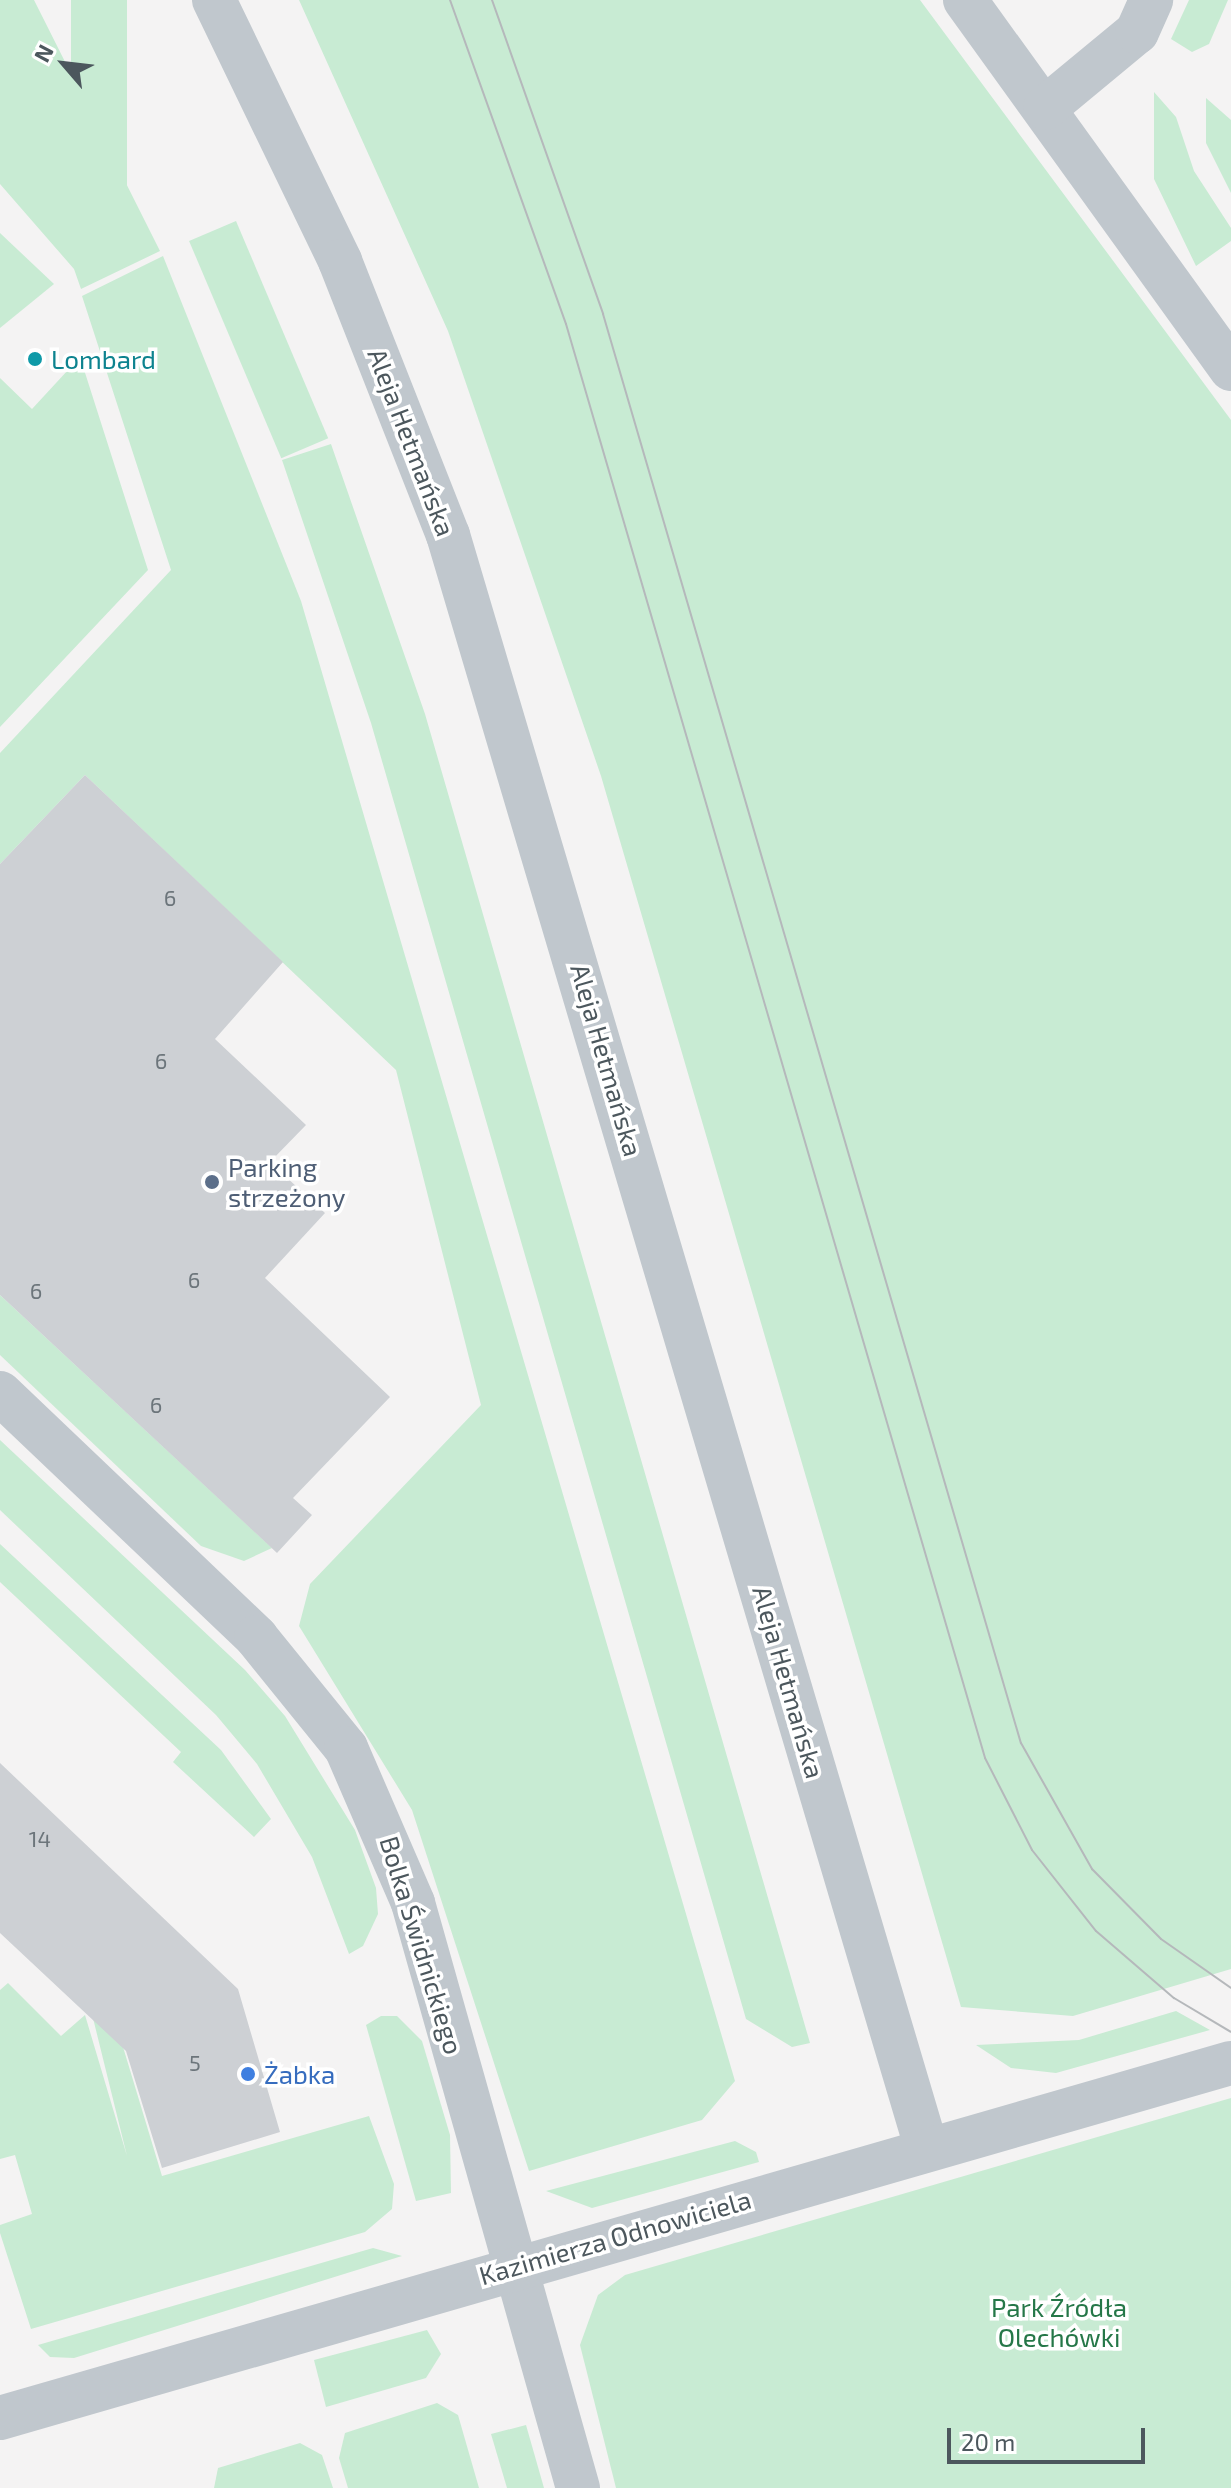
<!DOCTYPE html>
<meta charset="utf-8">
<style>
body{margin:0}
#map{position:relative;width:1231px;height:2488px;overflow:hidden;background:#f4f3f3;font-family:"Exo 2",sans-serif}
div>[style]{position:absolute}
.green>*{inset:0;background:#c8ebd3;transform-origin:0 0}
.building>*{inset:0;background:#cdd0d4}
.minor>*{height:44px;margin:-22px;padding:0 22px;transform-origin:22px;border-radius:22px;background:#c0c7cd}
.tram>*{height:2px;margin:-1px;padding:0 1px;transform-origin:1px;border-radius:1px;background:#b5b8bb}
.dots>*{width:22px;height:22px;translate:-50% -50%;box-sizing:border-box;border:4px solid #fff;border-radius:50%}
span{translate:-50% -50%;white-space:nowrap;text-align:center;line-height:1.15;-webkit-text-stroke:7px #fff;paint-order:stroke}
.number-label{font-size:22px;color:#6c757b}
.number-label span{-webkit-text-stroke-width:0}
.culture-label{font-size:26px;color:#0d838f}
.left{translate:0 -50%;text-align:left}
.street-label{font-size:26px;color:#4c575d}
.service-label{font-size:26px;color:#4e5e75}
.shop-label{font-size:26px;color:#366cbe}
.park-label{font-size:26px;color:#257748}
.north{position:absolute;left:24px;top:24px;width:80px;height:80px;-webkit-text-stroke:6px #fff;paint-order:stroke;rotate:298deg;font-size:22px;font-weight:700;line-height:32px;text-align:center;color:#4c575d}
.north::after{content:'';display:block;margin:auto;width:28px;height:36px;background:#4c575d;clip-path:polygon(50% 0,100% 100%,50% 72%,0 100%)}
.scale{position:absolute;left:947px;top:2428px;width:198px;height:36px;box-sizing:border-box;border:4px solid #4c575d;border-top:0;padding-left:10px;font-size:24px;line-height:28px;white-space:nowrap;color:#4c575d;-webkit-text-stroke:6px #fff;paint-order:stroke}
</style>
<div id="map">
<div class="green">
<div style="clip-path:polygon(0 0,34px 0,160px 251px,81px 289px,74px 269px,0 184px)"></div>
<div style="left:71px;top:0;width:56px;height:265px"></div>
<div style="clip-path:polygon(299px 0,920px 0,1231px 420px,1231px 1969px,1073px 2016px,961px 2007px,601px 776px,448px 331px)"></div>
<div style="clip-path:polygon(1189px 0,1228px 0,1209px 44px,1192px 52px,1171px 39px)"></div>
<div style="clip-path:polygon(1154px 92px,1176px 117px,1194px 171px,1231px 228px,1231px 241px,1196px 266px,1154px 179px)"></div>
<div style="clip-path:polygon(1206px 98px,1231px 120px,1231px 193px,1206px 143px)"></div>
<div style="left:236px;top:221px;width:236px;height:51px;rotate:67deg"></div>
<div style="clip-path:polygon(0 233px,54px 284px,0 328px)"></div>
<div style="clip-path:polygon(163px 256px,301px 601px,735px 2081px,702px 2120px,529px 2171px,412px 1810px,299px 1626px,310px 1584px,481px 1405px,396px 1070px,85px 775px,0 864px,0 753px,171px 570px,82px 296px)"></div>
<div style="clip-path:polygon(80px 357px,148px 570px,0 727px,0 378px,32px 409px)"></div>
<div style="clip-path:polygon(331px 444px,425px 714px,810px 2043px,792px 2047px,746px 2019px,371px 723px,282px 460px)"></div>
<div style="clip-path:polygon(0 1295px,272px 1548px,244px 1561px,201px 1546px,0 1355px)"></div>
<div style="clip-path:polygon(0 1440px,245px 1670px,285px 1716px,355px 1830px,376px 1888px,378px 1914px,363px 1946px,349px 1954px,312px 1857px,257px 1764px,216px 1715px,0 1510px)"></div>
<div style="clip-path:polygon(0 1544px,221px 1750px,271px 1819px,254px 1837px,173px 1762px,181px 1752px,0 1582px)"></div>
<div style="clip-path:polygon(8px 1983px,61px 2036px,85px 2015px,127px 2156px,91px 2010px,107px 1994px,162px 2176px,369px 2116px,394px 2184px,392px 2209px,365px 2232px,31px 2329px,0 2233px,0 2225px,32px 2214px,15px 2155px,0 2159px,0 1990px)"></div>
<div style="clip-path:polygon(1176px 2011px,1210px 2030px,1056px 2073px,1011px 2068px,976px 2045px,1079px 2040px)"></div>
<div style="clip-path:polygon(381px 2016px,397px 2016px,422px 2041px,450px 2135px,451px 2193px,416px 2201px,366px 2025px)"></div>
<div style="clip-path:polygon(1231px 2098px,1231px 2488px,616px 2488px,580px 2345px,598px 2295px,625px 2275px)"></div>
<div style="clip-path:polygon(735px 2141px,756px 2152px,759px 2162px,592px 2208px,546px 2191px)"></div>
<div style="clip-path:polygon(373px 2248px,402px 2256px,74px 2358px,50px 2357px,38px 2345px)"></div>
<div style="clip-path:polygon(427px 2330px,441px 2354px,426px 2378px,326px 2407px,314px 2360px)"></div>
<div style="clip-path:polygon(437px 2403px,458px 2415px,479px 2488px,348px 2488px,339px 2458px,345px 2433px)"></div>
<div style="clip-path:polygon(526px 2425px,544px 2488px,507px 2488px,491px 2434px)"></div>
<div style="clip-path:polygon(300px 2443px,322px 2455px,333px 2488px,214px 2488px,218px 2468px)"></div>
</div>
<div class="building">
<div style="clip-path:polygon(85px 775px,283px 962px,215px 1039px,306px 1125px,270px 1162px,325px 1213px,265px 1278px,390px 1397px,293px 1498px,312px 1515px,277px 1553px,0 1295px,0 864px)"></div>
<div style="clip-path:polygon(0 1763px,238px 1989px,280px 2132px,162px 2168px,126px 2051px,0 1933px)"></div>
</div>
<div class="minor">
<div style="left:214px;top:0;width:290px;rotate:64.2deg"></div>
<div style="left:340px;top:261px;width:295px;rotate:68.5deg"></div>
<div style="left:448px;top:535px;width:1681px;rotate:73.48deg"></div>
<div style="left:965px;top:0;width:455px;rotate:54.2deg"></div>
<div style="left:1045px;top:108px;width:119px;rotate:-39.6deg"></div>
<div style="left:1137px;top:32px;width:35px;rotate:-66deg"></div>
<div style="left:0;top:1393px;width:354px;rotate:43.6deg"></div>
<div style="left:256px;top:1637px;width:143px;rotate:51deg"></div>
<div style="left:346px;top:1748px;width:169px;rotate:66.6deg"></div>
<div style="left:413px;top:1903px;width:608px;rotate:74.25deg"></div>
<div style="left:0;top:2418px;width:1281px;rotate:-16.09deg"></div>
</div>
<div class="tram">
<div style="left:450px;top:0;width:344px;rotate:70.3deg"></div>
<div style="left:566px;top:324px;width:1494px;rotate:73.71deg"></div>
<div style="left:985px;top:1758px;width:103px;rotate:62.9deg"></div>
<div style="left:1032px;top:1850px;width:103px;rotate:51.7deg"></div>
<div style="left:1096px;top:1931px;width:103px;rotate:40.7deg"></div>
<div style="left:1174px;top:1998px;width:66px;rotate:30.8deg"></div>
<div style="left:492px;top:0;width:333px;rotate:70.5deg"></div>
<div style="left:603px;top:314px;width:1489px;rotate:73.7deg"></div>
<div style="left:1021px;top:1743px;width:145px;rotate:60.6deg"></div>
<div style="left:1092px;top:1869px;width:98px;rotate:45.4deg"></div>
<div style="left:1161px;top:1939px;width:85px;rotate:35deg"></div>
</div>
<div class="dots">
<div style="left:35px;top:359px;background:#0f9aa8"></div>
<div style="left:212px;top:1182px;background:#5c6f8a"></div>
<div style="left:248px;top:2074px;background:#3f7fe0"></div>
</div>
<div class="number-label">
<span style="left:170px;top:898px">6</span>
<span style="left:161px;top:1061px">6</span>
<span style="left:194px;top:1280px">6</span>
<span style="left:36px;top:1291px">6</span>
<span style="left:156px;top:1405px">6</span>
<span style="left:40px;top:1839px">14</span>
<span style="left:195px;top:2063px">5</span>
</div>
<div class="culture-label">
<span class="left" style="left:51px;top:359px">Lombard</span>
</div>
<div class="street-label">
<span style="left:412px;top:442px;rotate:69deg">Aleja Hetmańska</span>
<span style="left:607px;top:1060px;rotate:74deg">Aleja Hetmańska</span>
<span style="left:789px;top:1682px;rotate:74deg">Aleja Hetmańska</span>
<span style="left:422px;top:1945px;rotate:73deg">Bolka Świdnickiego</span>
<span style="left:615px;top:2237px;rotate:-16deg">Kazimierza Odnowiciela</span>
</div>
<div class="service-label">
<span class="left" style="left:228px;top:1182px">Parking<br>strzeżony</span>
</div>
<div class="shop-label">
<span class="left" style="left:264px;top:2074px">Żabka</span>
</div>
<div class="park-label">
<span style="left:1059px;top:2322px">Park Źródła<br>Olechówki</span>
</div>
<div class="north">N</div>
<div class="scale">20 m</div>
</div>
